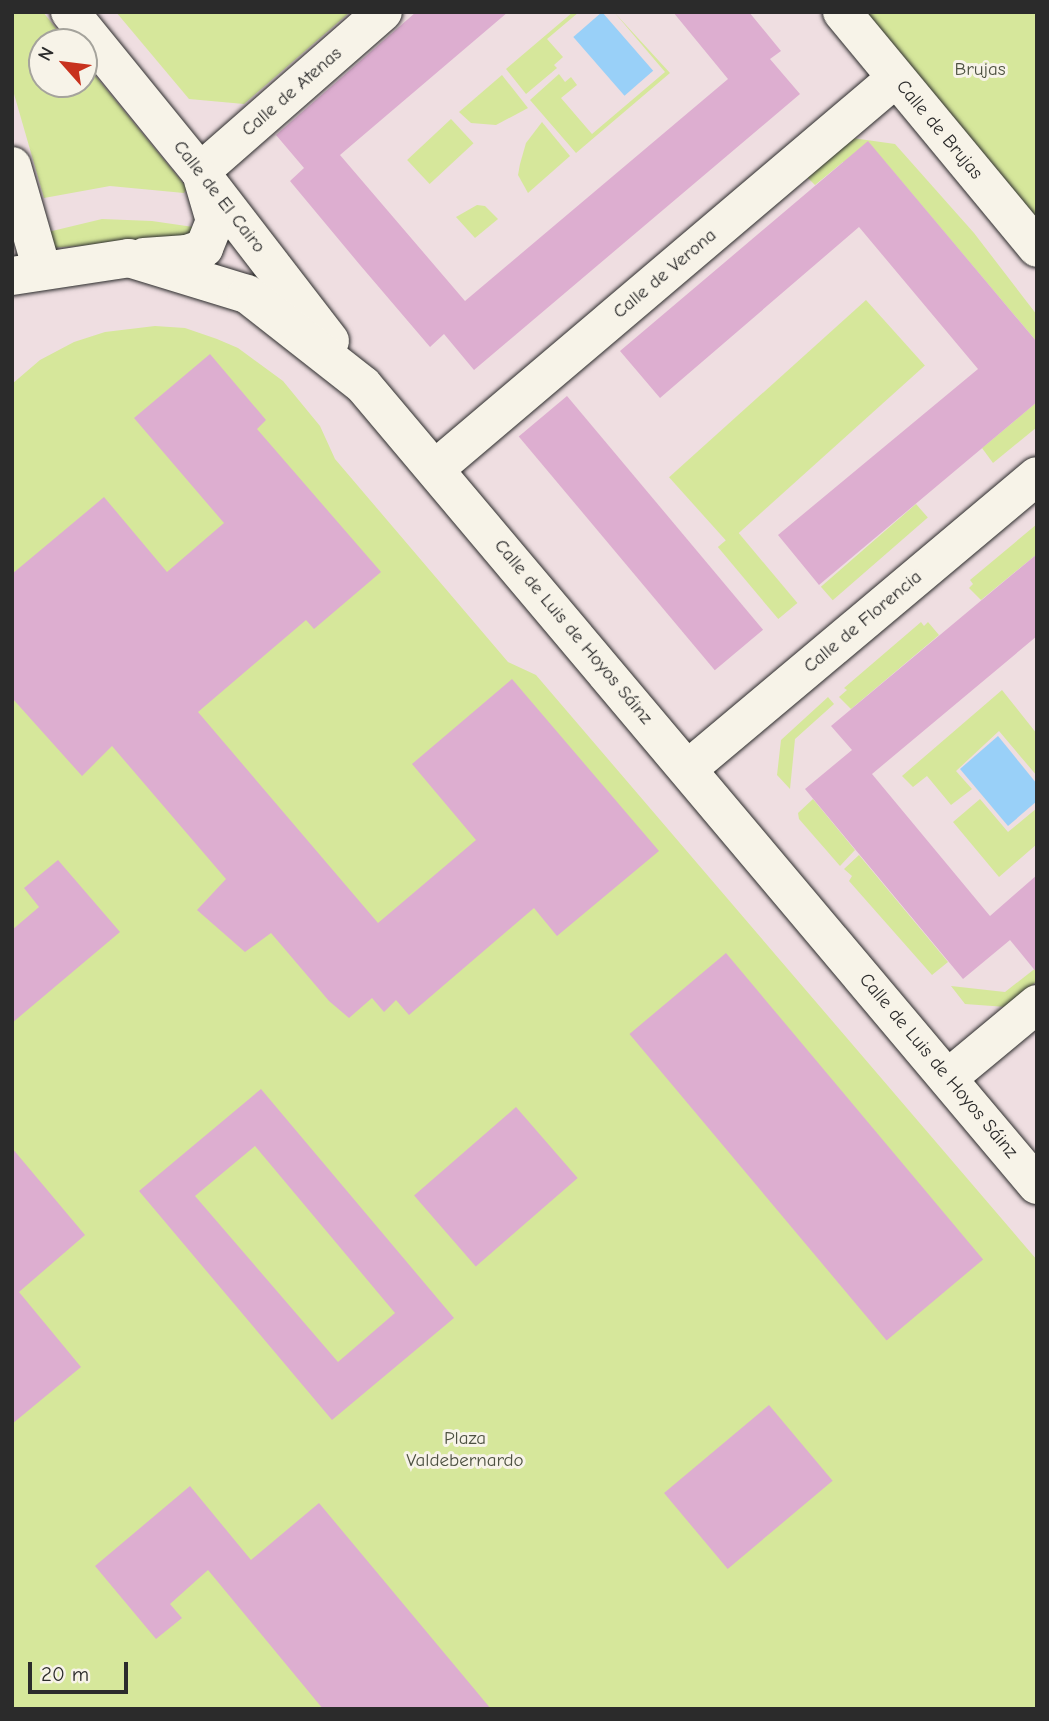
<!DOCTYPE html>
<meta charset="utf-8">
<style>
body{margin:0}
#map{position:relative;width:1049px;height:1721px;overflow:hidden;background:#efdee1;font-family:"Comic Neue",sans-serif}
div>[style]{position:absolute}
.green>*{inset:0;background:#d6e79b;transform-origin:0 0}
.water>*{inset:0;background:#99d0f8;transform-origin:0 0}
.building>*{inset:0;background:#ddaed0;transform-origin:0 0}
.roads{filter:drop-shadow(0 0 2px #2b2b2b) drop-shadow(0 0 2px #2b2b2b)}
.minor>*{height:38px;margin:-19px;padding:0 19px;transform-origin:19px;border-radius:19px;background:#f7f3e8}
span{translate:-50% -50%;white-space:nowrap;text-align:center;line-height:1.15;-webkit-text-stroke:6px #f7f3e8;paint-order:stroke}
.park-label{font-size:19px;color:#4d5141}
.street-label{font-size:19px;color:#2b2b2b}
.frame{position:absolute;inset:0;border:14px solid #2b2b2b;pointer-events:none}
.north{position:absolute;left:28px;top:28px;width:70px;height:70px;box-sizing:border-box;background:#f7f3e8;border:2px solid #a5a39c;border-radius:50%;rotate:298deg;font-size:19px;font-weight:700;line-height:28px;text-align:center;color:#2b2b2b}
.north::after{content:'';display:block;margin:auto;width:24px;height:32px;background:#c8321e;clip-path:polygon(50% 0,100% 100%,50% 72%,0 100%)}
.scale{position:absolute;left:28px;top:1662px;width:100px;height:32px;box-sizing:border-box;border:4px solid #2b2b2b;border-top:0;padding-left:9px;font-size:21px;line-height:24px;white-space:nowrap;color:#2b2b2b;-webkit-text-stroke:5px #f7f3e8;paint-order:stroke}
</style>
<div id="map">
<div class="green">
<div style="clip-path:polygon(12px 12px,43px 12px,67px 42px,42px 42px,42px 84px,84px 84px,84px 62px,187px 188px,184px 193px,110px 186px,44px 198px,12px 87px)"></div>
<div style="clip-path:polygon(116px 12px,350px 12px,244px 104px,189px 99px)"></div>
<div style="clip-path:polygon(573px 12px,579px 12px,547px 39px,563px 57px,554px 65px,557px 68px,526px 94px,506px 69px)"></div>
<div style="clip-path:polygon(614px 12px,670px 73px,576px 153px,530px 100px,559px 74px,565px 82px,571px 77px,577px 85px,561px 98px,592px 134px,665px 72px)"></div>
<div style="clip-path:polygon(854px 12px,1037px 12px,1037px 228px)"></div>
<div style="clip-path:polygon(502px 75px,528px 108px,496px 125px,471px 123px,459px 112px)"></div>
<div style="left:451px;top:119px;width:33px;height:60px;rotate:47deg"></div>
<div style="clip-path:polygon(542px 122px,570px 156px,528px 193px,518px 175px,520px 164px,526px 143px)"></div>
<div style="clip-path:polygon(838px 136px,895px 144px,974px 233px,1037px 315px,1037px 342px,886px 163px,843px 162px,815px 185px,800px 170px)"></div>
<div style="clip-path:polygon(477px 205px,485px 206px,498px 219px,475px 238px,456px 217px)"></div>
<div style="clip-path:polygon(102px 219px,152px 221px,207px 229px,204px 236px,52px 248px,48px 232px)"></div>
<div style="left:866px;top:300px;width:88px;height:265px;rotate:48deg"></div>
<div style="clip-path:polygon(155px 326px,185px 328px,217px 339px,238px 348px,283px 381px,320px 426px,335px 459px,508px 662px,536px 675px,1037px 1260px,1037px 1709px,12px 1709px,12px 384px,40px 360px,74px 342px,105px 332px)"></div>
<div style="clip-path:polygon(1037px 402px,1037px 427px,993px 463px,982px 448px)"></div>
<div style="left:916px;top:504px;width:18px;height:126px;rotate:49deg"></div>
<div style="clip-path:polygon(1037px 524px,1037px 554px,981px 600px,969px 588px,973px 584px,970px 580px)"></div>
<div style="left:737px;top:531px;width:94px;height:25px;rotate:50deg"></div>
<div style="clip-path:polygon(921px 622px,924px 626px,928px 622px,939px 635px,851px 709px,839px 697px,847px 690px,844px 688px)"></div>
<div style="clip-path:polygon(1002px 690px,1037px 734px,1037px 776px,999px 731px,956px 771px,972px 789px,951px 805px,927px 776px,913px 787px,902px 776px)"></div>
<div style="clip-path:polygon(828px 697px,834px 704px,795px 739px,790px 789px,777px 775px,781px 740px)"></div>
<div style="clip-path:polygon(813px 799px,855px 850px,840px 866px,799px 819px,798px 813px)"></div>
<div style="clip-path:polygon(980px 799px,1008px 832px,1037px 808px,1037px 844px,999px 877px,953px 822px)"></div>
<div style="clip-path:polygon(859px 855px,948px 962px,932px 975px,849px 881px,852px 876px,844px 869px)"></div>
<div style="clip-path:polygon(1037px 967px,1037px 981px,1006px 1007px,965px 1004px,951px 986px,1005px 992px)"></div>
</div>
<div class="water">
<div style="left:602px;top:12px;width:78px;height:38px;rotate:49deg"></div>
<div style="clip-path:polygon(998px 736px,1037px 784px,1037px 801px,1008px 826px,960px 769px)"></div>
</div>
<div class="building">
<div style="clip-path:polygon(416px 12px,508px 12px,340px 155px,465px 301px,728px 79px,673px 12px,749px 12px,781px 51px,770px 59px,800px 94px,474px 370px,444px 334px,430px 347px,360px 265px,290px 181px,304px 168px,276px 135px)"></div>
<div style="clip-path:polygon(868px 141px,1037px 342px,1037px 402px,819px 585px,778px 535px,978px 369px,859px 227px,660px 398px,620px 351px)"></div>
<div style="clip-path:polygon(210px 354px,266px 420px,257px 429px,381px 572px,314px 629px,306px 620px,198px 712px,378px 923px,476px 840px,412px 764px,512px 679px,659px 851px,557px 936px,534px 908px,409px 1015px,396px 1000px,384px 1012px,372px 998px,349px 1018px,329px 1001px,271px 933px,245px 952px,197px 910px,226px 879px,112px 746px,82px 776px,12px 698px,12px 574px,85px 513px,104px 497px,167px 572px,224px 523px,134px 418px)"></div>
<div style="left:567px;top:396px;width:305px;height:63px;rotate:50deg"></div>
<div style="clip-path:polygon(1037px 554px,1037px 636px,872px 774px,990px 916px,1037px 875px,1037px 973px,1010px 940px,963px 979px,805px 789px,852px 750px,831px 726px)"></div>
<div style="clip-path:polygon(58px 860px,120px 932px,12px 1023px,12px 930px,39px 907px,24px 888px)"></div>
<div style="left:726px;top:953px;width:400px;height:126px;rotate:50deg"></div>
<div style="clip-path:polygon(evenodd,261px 1089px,454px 1318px,332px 1420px,139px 1191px,261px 1089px,255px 1146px,395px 1313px,338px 1362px,195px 1196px,255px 1146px)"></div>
<div style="left:516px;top:1107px;width:94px;height:135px;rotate:49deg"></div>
<div style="clip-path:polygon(12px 1148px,85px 1235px,19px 1292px,81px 1367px,12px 1424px)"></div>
<div style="left:769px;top:1405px;width:99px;height:137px;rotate:50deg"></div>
<div style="clip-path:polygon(190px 1486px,251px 1560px,319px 1503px,491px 1709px,323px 1709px,208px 1570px,170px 1604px,182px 1618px,156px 1639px,95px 1566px)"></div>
</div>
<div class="roads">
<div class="minor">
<div style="left:70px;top:12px;width:206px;rotate:50.9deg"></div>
<div style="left:200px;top:172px;width:213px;rotate:52.4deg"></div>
<div style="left:842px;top:12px;width:306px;rotate:50.4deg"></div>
<div style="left:12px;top:166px;width:108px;rotate:73.9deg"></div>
<div style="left:200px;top:172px;width:243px;rotate:-41.2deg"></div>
<div style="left:144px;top:257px;width:43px;rotate:-4deg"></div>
<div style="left:187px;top:254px;width:18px;rotate:-19deg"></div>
<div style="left:204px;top:248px;width:29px;rotate:-68deg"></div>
<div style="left:215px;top:221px;width:43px;rotate:-106.3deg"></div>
<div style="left:12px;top:276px;width:118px;rotate:-8.7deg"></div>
<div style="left:129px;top:258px;width:123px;rotate:17deg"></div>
<div style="left:247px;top:294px;width:147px;rotate:38.1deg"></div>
<div style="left:363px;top:385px;width:1046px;rotate:49.89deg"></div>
<div style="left:435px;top:469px;width:604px;rotate:-40.3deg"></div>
<div style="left:689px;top:768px;width:454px;rotate:-40deg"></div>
<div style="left:948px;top:1078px;width:116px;rotate:-39.7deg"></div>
</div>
</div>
<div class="park-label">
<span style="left:980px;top:70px">Brujas</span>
<span style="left:465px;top:1450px">Plaza<br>Valdebernardo</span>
</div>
<div class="street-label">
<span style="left:292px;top:92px;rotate:-41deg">Calle de Atenas</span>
<span style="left:939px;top:130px;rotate:50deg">Calle de Brujas</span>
<span style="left:219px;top:197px;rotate:52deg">Calle de El Cairo</span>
<span style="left:665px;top:274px;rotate:-40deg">Calle de Verona</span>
<span style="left:863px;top:622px;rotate:-40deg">Calle de Florencia</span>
<span style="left:573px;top:632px;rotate:50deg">Calle de Luis de Hoyos Sáinz</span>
<span style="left:938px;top:1066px;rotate:50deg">Calle de Luis de Hoyos Sáinz</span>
</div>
<div class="frame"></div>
<div class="north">N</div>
<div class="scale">20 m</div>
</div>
